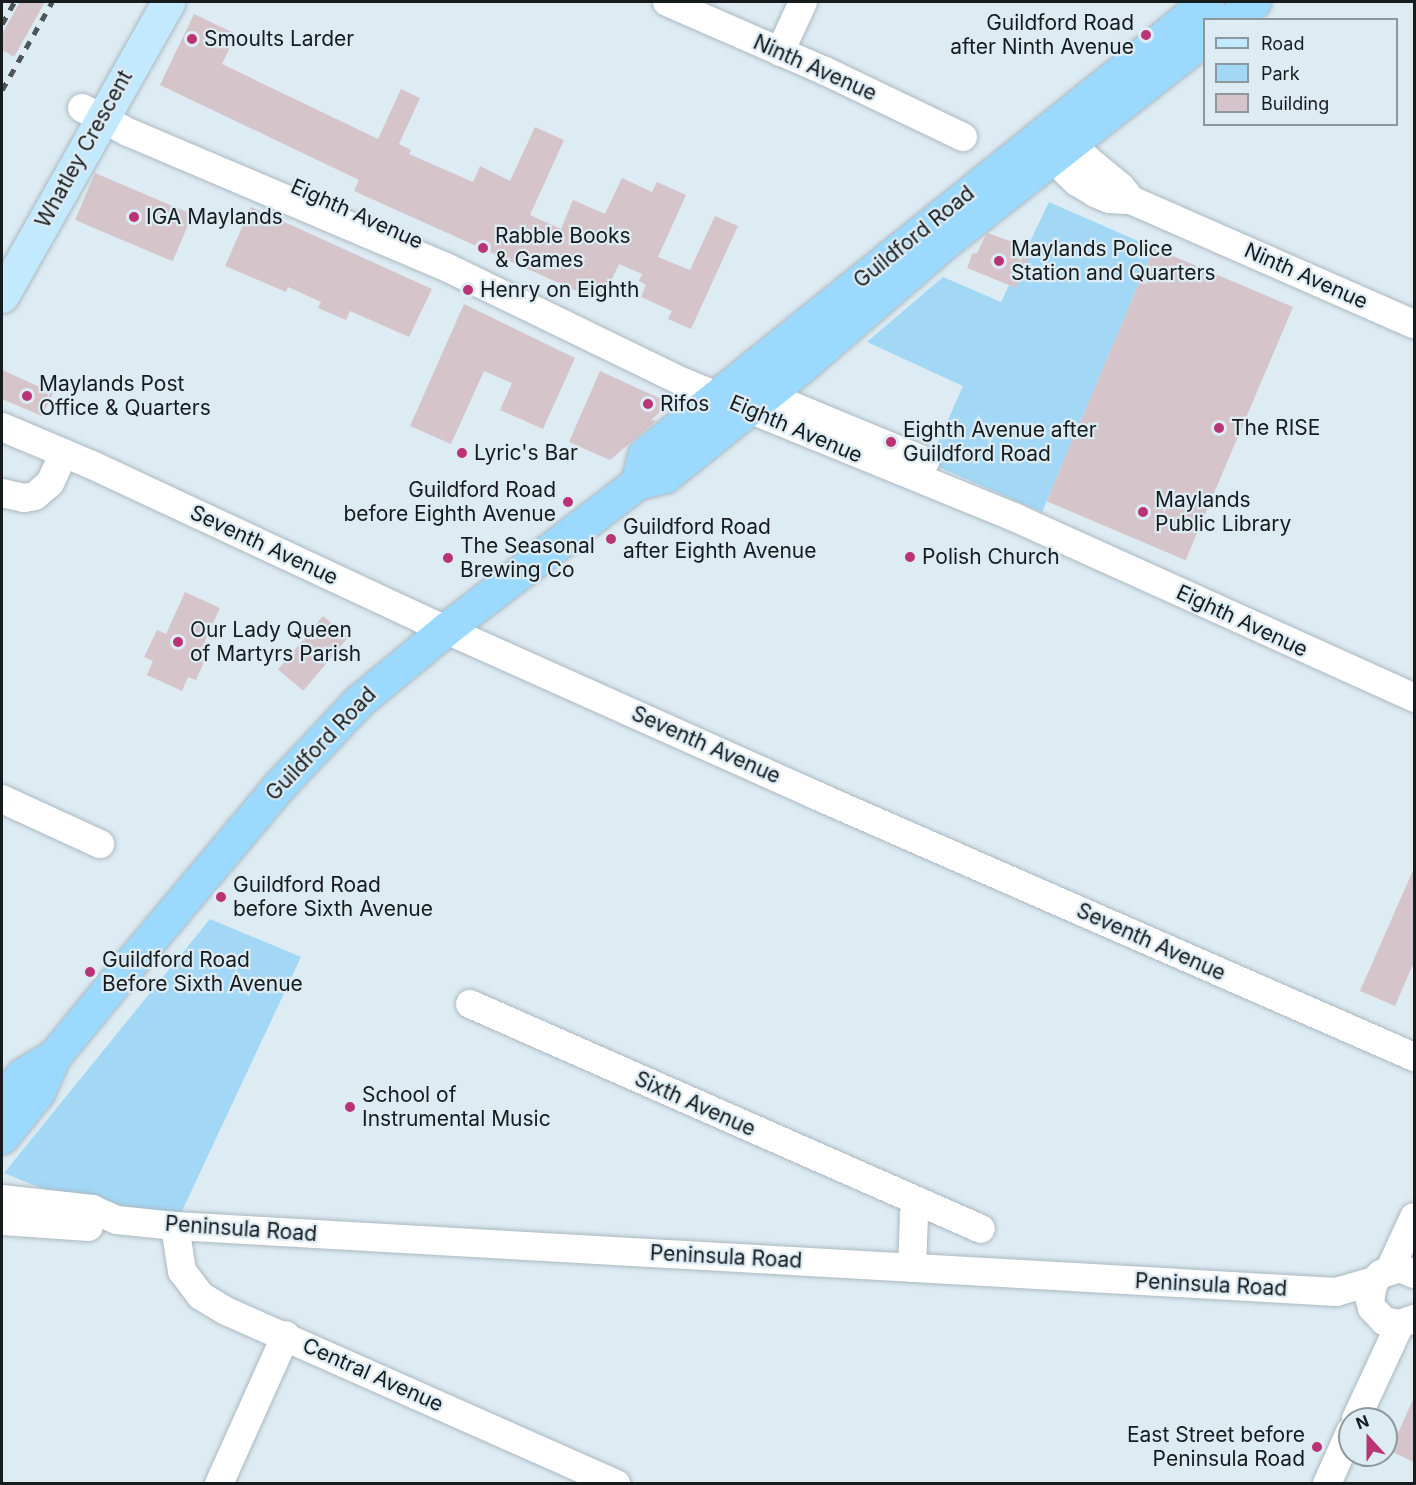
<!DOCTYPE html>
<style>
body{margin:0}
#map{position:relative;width:1416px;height:1485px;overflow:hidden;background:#ddebf3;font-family:Inter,sans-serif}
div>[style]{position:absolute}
.green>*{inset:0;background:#a2d8f6}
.building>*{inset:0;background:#d5c5ca;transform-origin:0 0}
.roads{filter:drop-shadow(0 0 2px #abb8c0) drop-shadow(0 0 2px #abb8c0)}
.minor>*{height:28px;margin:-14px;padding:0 14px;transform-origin:14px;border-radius:14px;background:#fff}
.major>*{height:33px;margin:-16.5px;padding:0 16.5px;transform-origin:16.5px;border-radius:16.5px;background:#c3e9fe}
.highway>*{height:33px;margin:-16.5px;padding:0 16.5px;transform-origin:16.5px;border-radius:16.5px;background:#9bdafe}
.rail>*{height:4.5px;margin-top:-2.25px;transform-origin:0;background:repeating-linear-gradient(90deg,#4d5559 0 8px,transparent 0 16px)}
.dots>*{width:16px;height:16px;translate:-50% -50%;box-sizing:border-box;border:3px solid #ddebf3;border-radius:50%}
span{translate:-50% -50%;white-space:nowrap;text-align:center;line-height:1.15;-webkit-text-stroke:4.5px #ddebf3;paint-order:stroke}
.poi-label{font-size:21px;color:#161b1e}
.right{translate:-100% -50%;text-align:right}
.left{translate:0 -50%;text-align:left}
.street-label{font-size:21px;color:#161b1e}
.frame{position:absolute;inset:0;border:3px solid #161b1e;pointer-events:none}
.legend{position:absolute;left:1203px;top:18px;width:195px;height:108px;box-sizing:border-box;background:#ddebf3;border:2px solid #8d989e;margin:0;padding:8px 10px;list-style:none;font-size:18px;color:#161b1e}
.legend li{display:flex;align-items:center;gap:12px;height:30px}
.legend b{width:30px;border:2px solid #8d989e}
.north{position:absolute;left:1338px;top:1407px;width:60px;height:60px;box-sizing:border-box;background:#ddebf3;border:2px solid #8d989e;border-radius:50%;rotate:339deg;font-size:16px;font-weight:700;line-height:24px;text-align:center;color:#161b1e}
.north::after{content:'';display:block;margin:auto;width:21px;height:27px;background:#ba3374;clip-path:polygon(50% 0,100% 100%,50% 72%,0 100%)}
</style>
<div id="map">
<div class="green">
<div style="clip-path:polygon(1049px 202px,1154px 248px,1042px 512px,929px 463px,963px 386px,867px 342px,943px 277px,1001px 302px)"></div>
<div style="clip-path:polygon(210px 919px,301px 957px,175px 1226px,92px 1209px,4px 1173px)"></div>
</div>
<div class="building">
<div style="clip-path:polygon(20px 2px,45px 2px,14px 57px,2px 50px,2px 34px)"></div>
<div style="clip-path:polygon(194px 14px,236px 34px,222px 64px,378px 139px,401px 89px,420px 98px,399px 144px,411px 150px,409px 154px,473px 182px,480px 166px,510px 181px,535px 127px,564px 140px,530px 215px,561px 229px,573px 200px,605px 214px,622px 178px,652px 192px,657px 182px,686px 195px,658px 257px,690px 270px,715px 216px,738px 226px,691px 329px,668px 319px,672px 311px,641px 297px,646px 285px,639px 281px,642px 274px,619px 264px,601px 302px,354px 191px,359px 180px,160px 85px)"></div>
<div style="left:95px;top:173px;width:106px;height:51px;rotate:23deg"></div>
<div style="clip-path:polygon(251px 207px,432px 289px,409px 337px,350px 311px,346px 320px,318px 308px,321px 302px,288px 287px,286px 292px,225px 266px)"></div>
<div style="clip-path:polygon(987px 233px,1033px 249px,1016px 288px,967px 268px,972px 254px,977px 253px)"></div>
<div style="left:1154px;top:248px;width:151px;height:275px;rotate:23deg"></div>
<div style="clip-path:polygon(464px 304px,575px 358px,543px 429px,500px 410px,512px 383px,484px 371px,451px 444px,410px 426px)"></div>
<div style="clip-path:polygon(2px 370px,53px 393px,42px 416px,2px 399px)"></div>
<div style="clip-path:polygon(600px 371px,670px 403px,651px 420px,656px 421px,610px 460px,569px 442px)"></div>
<div style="clip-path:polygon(185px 592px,220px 608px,201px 650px,208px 653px,196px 680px,188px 677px,182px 691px,147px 675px,153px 661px,144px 657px,157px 630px,166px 634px)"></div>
<div style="left:323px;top:616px;width:33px;height:70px;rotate:40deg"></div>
<div style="clip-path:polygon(1414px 868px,1414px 962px,1395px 1006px,1360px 991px)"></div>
<div style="clip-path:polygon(1414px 1397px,1414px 1462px,1390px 1451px)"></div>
</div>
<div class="roads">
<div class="minor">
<div style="left:667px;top:2px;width:172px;rotate:23.6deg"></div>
<div style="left:825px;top:71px;width:153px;rotate:25.6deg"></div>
<div style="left:780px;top:52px;width:55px;rotate:-65.3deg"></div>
<div style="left:82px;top:108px;width:52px;rotate:27.6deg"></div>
<div style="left:128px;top:132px;width:345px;rotate:23deg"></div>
<div style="left:446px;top:267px;width:263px;rotate:25.9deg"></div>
<div style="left:683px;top:382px;width:360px;rotate:22.2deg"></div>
<div style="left:1016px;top:518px;width:437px;rotate:24.3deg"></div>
<div style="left:1056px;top:127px;width:45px;rotate:45.9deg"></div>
<div style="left:1087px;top:159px;width:44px;rotate:39.5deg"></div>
<div style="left:1121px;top:187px;width:16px;rotate:52deg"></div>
<div style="left:1037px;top:143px;width:56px;rotate:44.3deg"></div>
<div style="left:1077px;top:182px;width:21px;rotate:31deg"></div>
<div style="left:1095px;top:193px;width:15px;rotate:23deg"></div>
<div style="left:1109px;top:199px;width:22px;rotate:3deg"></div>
<div style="left:1131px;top:200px;width:309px;rotate:23.7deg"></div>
<div style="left:749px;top:388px;width:191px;rotate:22.5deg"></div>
<div style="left:2px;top:427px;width:98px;rotate:22.9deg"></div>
<div style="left:92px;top:465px;width:364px;rotate:25deg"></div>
<div style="left:422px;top:619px;width:431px;rotate:24.1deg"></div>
<div style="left:815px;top:795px;width:654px;rotate:23.62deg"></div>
<div style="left:2px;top:493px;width:23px;rotate:13deg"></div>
<div style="left:24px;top:498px;width:11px;rotate:-10deg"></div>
<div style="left:35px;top:496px;width:20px;rotate:-41deg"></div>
<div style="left:50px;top:483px;width:33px;rotate:-65deg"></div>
<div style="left:2px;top:799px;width:108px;rotate:24.7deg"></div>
<div style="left:470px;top:1004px;width:558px;rotate:23.76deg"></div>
<div style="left:2px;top:1199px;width:91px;rotate:6.3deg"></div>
<div style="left:92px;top:1209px;width:27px;rotate:24deg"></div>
<div style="left:117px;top:1220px;width:58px;rotate:5.9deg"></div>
<div style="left:175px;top:1226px;width:1163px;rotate:3.25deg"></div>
<div style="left:1336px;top:1292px;width:40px;rotate:-16deg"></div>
<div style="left:2px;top:1221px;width:87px;rotate:3.9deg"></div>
<div style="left:175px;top:1226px;width:46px;rotate:81.2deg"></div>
<div style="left:182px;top:1271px;width:31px;rotate:53deg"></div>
<div style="left:201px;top:1296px;width:29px;rotate:31deg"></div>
<div style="left:226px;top:1311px;width:427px;rotate:23.9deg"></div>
<div style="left:912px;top:1268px;width:53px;rotate:-87.8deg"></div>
<div style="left:914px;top:1215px;width:13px;rotate:-63deg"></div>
<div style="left:1390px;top:1269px;width:57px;rotate:-65.2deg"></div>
<div style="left:1414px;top:1274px;width:15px;rotate:-157deg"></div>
<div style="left:1400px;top:1268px;width:20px;rotate:162deg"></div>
<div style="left:1381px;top:1274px;width:10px;rotate:135deg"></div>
<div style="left:1374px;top:1281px;width:19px;rotate:102deg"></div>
<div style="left:1370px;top:1300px;width:8px;rotate:76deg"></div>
<div style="left:1372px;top:1308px;width:18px;rotate:47deg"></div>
<div style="left:1384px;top:1321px;width:16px;rotate:11deg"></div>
<div style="left:1400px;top:1324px;width:15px;rotate:-20deg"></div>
<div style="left:1356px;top:1419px;width:105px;rotate:-65.1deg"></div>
<div style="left:219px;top:1484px;width:163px;rotate:-65.8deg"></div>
<div style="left:1327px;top:1484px;width:57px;rotate:-66.1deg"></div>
</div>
<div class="major">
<div style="left:2px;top:296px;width:338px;rotate:-60.5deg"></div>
</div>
<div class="highway">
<div style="left:1231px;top:20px;width:29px;rotate:-38deg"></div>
<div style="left:637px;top:483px;width:30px;rotate:-75deg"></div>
<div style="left:645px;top:454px;width:721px;rotate:-38.81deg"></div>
<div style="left:2px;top:1099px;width:31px;rotate:-50deg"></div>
<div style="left:22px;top:1075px;width:37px;rotate:-31deg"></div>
<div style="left:2px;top:1137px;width:58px;rotate:-51.3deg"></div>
<div style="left:38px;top:1092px;width:39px;rotate:-66deg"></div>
<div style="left:54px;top:1056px;width:109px;rotate:-50.6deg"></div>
<div style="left:123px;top:972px;width:244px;rotate:-50deg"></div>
<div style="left:280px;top:785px;width:115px;rotate:-46.8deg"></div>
<div style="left:359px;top:701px;width:113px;rotate:-39.6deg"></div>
<div style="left:446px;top:629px;width:240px;rotate:-37.4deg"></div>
<div style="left:637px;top:483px;width:29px;rotate:-14deg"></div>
<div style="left:665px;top:476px;width:176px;rotate:-38.8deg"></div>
<div style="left:802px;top:366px;width:196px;rotate:-40.9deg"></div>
<div style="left:950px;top:238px;width:323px;rotate:-38.1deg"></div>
</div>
</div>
<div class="rail">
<div style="left:2px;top:24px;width:25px;rotate:-61deg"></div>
<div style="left:2px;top:90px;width:101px;rotate:-60.4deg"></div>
</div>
<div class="dots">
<div style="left:1146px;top:35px;background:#ba3374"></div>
<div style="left:192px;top:39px;background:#ba3374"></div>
<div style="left:134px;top:217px;background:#ba3374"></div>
<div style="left:483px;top:248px;background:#ba3374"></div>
<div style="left:999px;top:261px;background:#ba3374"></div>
<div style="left:468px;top:290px;background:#ba3374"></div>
<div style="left:27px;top:396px;background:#ba3374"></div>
<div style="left:648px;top:404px;background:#ba3374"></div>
<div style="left:1219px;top:428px;background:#ba3374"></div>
<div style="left:891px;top:442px;background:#ba3374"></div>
<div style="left:462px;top:453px;background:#ba3374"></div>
<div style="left:568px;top:502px;background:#ba3374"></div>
<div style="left:1143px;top:512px;background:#ba3374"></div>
<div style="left:611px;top:539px;background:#ba3374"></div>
<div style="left:910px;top:557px;background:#ba3374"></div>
<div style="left:448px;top:558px;background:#ba3374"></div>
<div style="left:178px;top:642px;background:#ba3374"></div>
<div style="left:221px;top:897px;background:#ba3374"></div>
<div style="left:90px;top:972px;background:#ba3374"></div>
<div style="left:350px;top:1107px;background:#ba3374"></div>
<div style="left:1317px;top:1447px;background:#ba3374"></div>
</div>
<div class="poi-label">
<span class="right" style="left:1134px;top:35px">Guildford Road<br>after Ninth Avenue</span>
<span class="left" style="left:204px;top:39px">Smoults Larder</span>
<span class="left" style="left:146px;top:217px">IGA Maylands</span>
<span class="left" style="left:495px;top:248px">Rabble Books<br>&amp; Games</span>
<span class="left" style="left:1011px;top:261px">Maylands Police<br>Station and Quarters</span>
<span class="left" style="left:480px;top:290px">Henry on Eighth</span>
<span class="left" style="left:39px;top:396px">Maylands Post<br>Office &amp; Quarters</span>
<span class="left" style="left:660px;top:404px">Rifos</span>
<span class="left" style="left:1231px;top:428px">The RISE</span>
<span class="left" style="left:903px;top:442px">Eighth Avenue after<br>Guildford Road</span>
<span class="left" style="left:474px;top:453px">Lyric's Bar</span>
<span class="right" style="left:556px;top:502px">Guildford Road<br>before Eighth Avenue</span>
<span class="left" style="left:1155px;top:512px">Maylands<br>Public Library</span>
<span class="left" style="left:623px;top:539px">Guildford Road<br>after Eighth Avenue</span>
<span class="left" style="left:460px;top:558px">The Seasonal<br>Brewing Co</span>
<span class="left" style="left:922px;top:557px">Polish Church</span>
<span class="left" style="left:190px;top:642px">Our Lady Queen<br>of Martyrs Parish</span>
<span class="left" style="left:233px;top:897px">Guildford Road<br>before Sixth Avenue</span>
<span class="left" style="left:102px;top:972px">Guildford Road<br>Before Sixth Avenue</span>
<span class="left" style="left:362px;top:1107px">School of<br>Instrumental Music</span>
<span class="right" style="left:1305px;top:1447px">East Street before<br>Peninsula Road</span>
</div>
<div class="street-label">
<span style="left:815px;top:68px;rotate:24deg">Ninth Avenue</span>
<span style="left:84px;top:149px;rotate:-61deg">Whatley Crescent</span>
<span style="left:357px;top:214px;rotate:24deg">Eighth Avenue</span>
<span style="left:914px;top:237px;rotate:-39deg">Guildford Road</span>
<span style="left:1306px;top:276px;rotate:24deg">Ninth Avenue</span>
<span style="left:796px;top:429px;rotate:23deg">Eighth Avenue</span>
<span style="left:264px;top:545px;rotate:25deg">Seventh Avenue</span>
<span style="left:1242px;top:621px;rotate:25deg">Eighth Avenue</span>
<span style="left:321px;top:744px;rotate:-46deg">Guildford Road</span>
<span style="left:706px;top:745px;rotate:24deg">Seventh Avenue</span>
<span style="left:1151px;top:942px;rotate:24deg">Seventh Avenue</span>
<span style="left:695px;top:1104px;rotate:24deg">Sixth Avenue</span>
<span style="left:241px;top:1229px;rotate:4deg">Peninsula Road</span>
<span style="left:726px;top:1257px;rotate:3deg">Peninsula Road</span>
<span style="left:1211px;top:1285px;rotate:3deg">Peninsula Road</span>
<span style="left:373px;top:1375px;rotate:24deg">Central Avenue</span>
</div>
<div class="frame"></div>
<ul class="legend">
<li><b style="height:8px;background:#c3e9fe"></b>Road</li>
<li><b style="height:16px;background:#a2d8f6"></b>Park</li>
<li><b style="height:16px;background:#d5c5ca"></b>Building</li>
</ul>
<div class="north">N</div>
</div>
